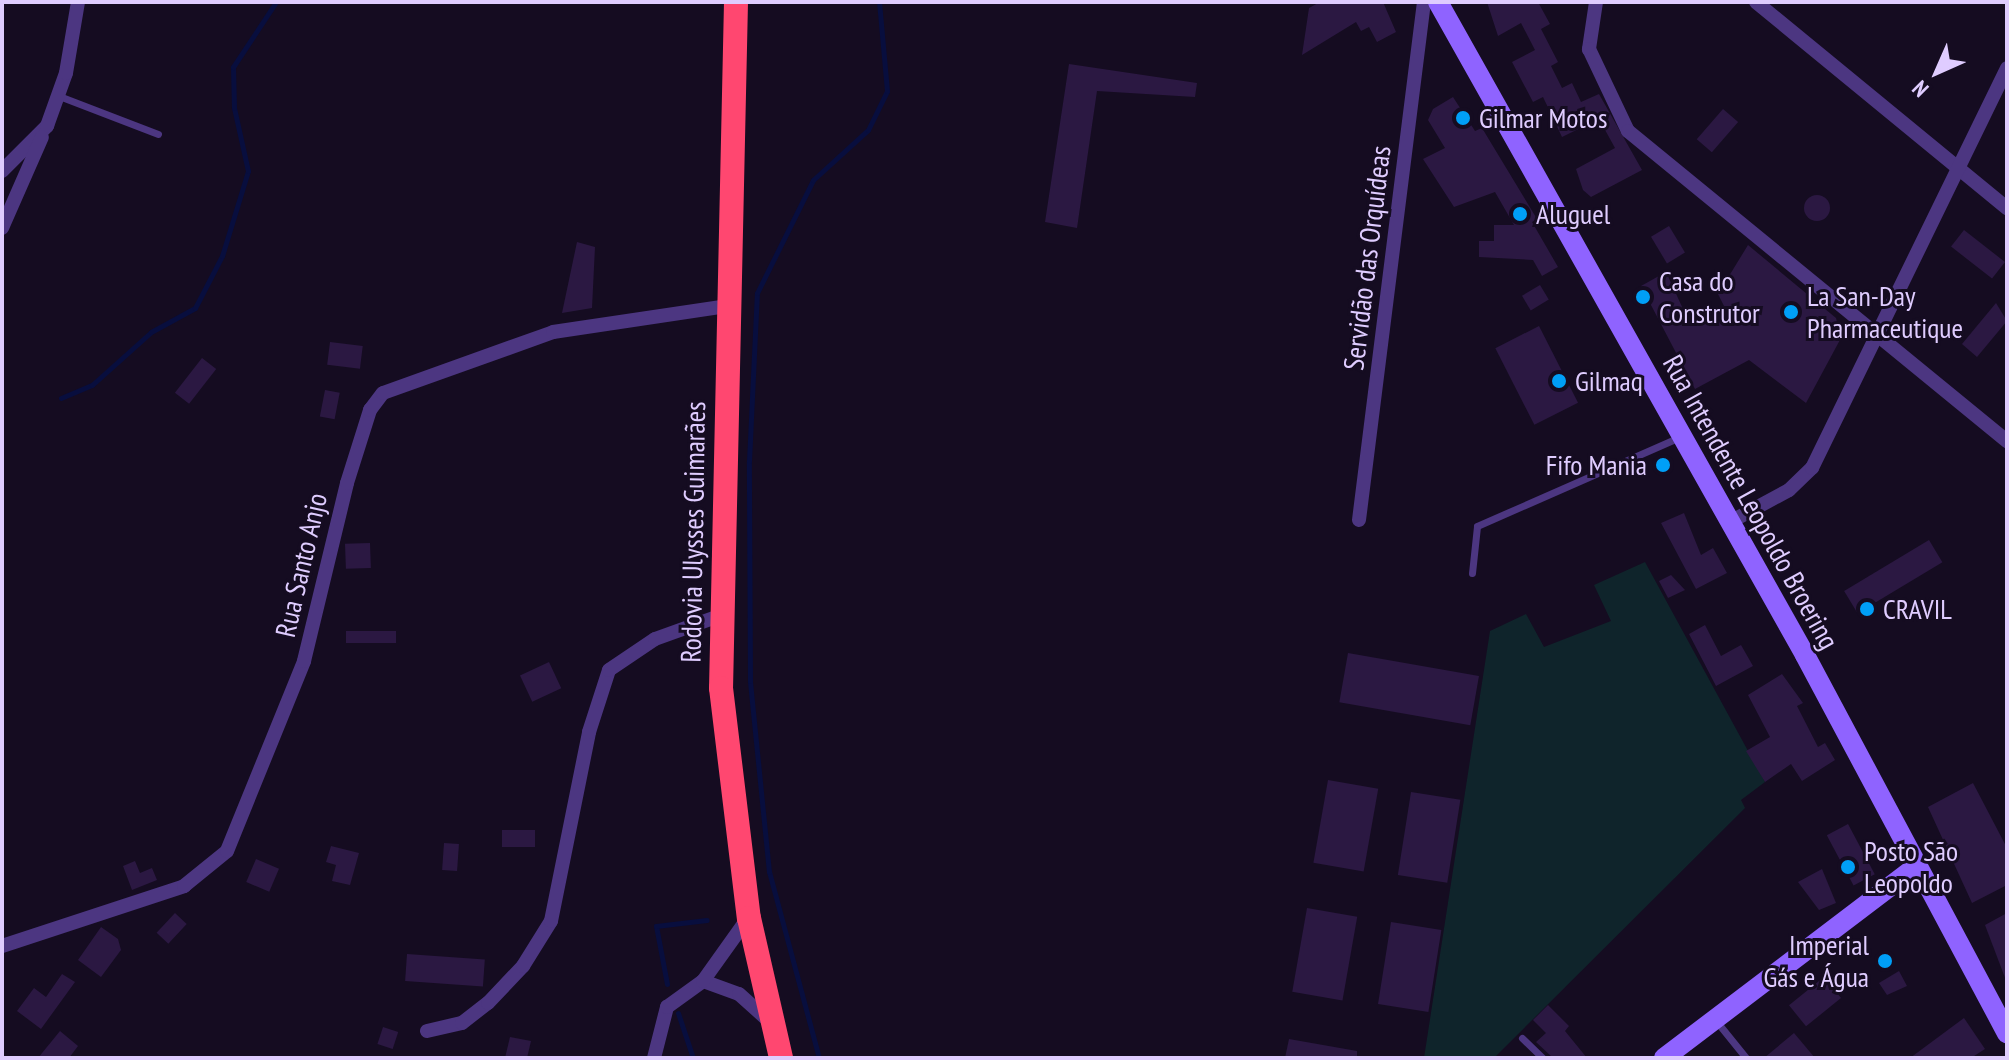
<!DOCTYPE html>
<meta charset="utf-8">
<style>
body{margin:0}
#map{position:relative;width:2009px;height:1060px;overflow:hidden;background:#150c21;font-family:"PT Sans Narrow",sans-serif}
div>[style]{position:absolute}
.green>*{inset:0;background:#0f242b}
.stream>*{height:5px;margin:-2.5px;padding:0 2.5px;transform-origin:2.5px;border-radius:2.5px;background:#080e3e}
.building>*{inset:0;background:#2b1842;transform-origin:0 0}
.round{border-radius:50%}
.lane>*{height:7px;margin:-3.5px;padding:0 3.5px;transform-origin:3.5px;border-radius:3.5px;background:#4c3681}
.street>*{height:14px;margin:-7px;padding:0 7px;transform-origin:7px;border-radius:7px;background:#4c3681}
.secondary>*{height:20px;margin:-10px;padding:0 10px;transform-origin:10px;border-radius:10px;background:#8f63ff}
.highway>*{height:24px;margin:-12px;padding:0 12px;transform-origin:12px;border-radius:12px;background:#ff4770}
.dots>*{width:22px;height:22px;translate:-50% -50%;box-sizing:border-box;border:4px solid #150c21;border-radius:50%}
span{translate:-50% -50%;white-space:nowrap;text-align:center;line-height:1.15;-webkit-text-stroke:6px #150c21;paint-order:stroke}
.poi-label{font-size:28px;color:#dfccff}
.left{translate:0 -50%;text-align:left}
.right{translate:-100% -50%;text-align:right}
.street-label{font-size:28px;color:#dfccff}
.frame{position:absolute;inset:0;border:4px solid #dfccff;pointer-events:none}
.north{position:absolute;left:1897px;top:32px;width:80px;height:80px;-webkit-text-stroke:6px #150c21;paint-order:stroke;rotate:225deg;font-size:22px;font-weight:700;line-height:32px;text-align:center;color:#dfccff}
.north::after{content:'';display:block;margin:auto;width:28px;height:36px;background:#dfccff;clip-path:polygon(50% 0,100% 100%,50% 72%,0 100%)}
</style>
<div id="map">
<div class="green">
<div style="clip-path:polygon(1645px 562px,1765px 782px,1741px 800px,1745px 808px,1494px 1058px,1424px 1058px,1490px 631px,1526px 614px,1544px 647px,1611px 621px,1594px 585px)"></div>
</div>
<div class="stream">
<div style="left:61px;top:398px;width:34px;rotate:-23deg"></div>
<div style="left:92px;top:385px;width:79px;rotate:-41.9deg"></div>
<div style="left:151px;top:332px;width:50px;rotate:-28.6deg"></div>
<div style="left:195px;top:308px;width:59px;rotate:-62.6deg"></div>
<div style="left:222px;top:256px;width:89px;rotate:-73deg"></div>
<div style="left:248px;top:171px;width:65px;rotate:-102.5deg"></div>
<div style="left:234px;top:108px;width:41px;rotate:-91.4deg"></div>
<div style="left:233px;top:67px;width:78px;rotate:-56.5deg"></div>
<div style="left:667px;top:984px;width:59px;rotate:-100.7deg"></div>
<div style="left:656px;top:926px;width:51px;rotate:-6.7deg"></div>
<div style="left:678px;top:1013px;width:47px;rotate:71.6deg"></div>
<div style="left:819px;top:1058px;width:193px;rotate:-105deg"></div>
<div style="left:769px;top:872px;width:192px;rotate:-95.7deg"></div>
<div style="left:750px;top:681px;width:220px;rotate:-90.3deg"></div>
<div style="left:749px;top:461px;width:168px;rotate:-87.3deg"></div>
<div style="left:757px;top:293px;width:126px;rotate:-63.6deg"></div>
<div style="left:813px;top:180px;width:74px;rotate:-42.3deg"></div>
<div style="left:868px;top:130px;width:43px;rotate:-64deg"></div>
<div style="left:887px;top:91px;width:89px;rotate:-95.1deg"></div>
</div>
<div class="building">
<div style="clip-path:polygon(1320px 2px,1383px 2px,1396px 32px,1377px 42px,1369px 27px,1361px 31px,1356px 22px,1302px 55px,1309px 8px)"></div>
<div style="clip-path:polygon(1487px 2px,1538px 2px,1550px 24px,1541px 29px,1558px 62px,1551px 66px,1562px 88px,1572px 83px,1581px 102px,1599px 94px,1642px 170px,1591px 197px,1583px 190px,1576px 169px,1615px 148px,1599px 119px,1562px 137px,1543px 97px,1533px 102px,1512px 62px,1535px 50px,1521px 23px,1498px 36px)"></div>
<div style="clip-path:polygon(1069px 64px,1197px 83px,1195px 97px,1097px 91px,1077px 228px,1045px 222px)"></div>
<div style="clip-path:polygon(1453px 97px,1475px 131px,1482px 128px,1537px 219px,1532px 222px,1558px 267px,1542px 276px,1533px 260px,1479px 257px,1479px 241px,1494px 241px,1494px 225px,1514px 225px,1495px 192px,1454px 207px,1423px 159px,1445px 148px,1428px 120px,1433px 109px)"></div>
<div style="left:1723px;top:109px;width:20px;height:40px;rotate:41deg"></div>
<div class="round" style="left:1804px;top:195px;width:26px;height:26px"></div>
<div style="left:1669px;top:226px;width:31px;height:21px;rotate:59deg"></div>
<div style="left:1964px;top:230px;width:52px;height:21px;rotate:38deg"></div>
<div style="clip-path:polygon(577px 242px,595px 247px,592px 308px,562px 313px)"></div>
<div style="clip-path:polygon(1748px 245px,1836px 318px,1841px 338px,1806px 403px,1749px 360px,1695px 389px,1641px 286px,1666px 272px,1690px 324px,1724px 306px,1718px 294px)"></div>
<div style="left:1540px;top:285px;width:17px;height:21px;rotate:59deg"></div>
<div style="clip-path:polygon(1996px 303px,2007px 321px,1977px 357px,1962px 344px)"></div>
<div style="left:1539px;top:326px;width:86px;height:49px;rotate:63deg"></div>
<div style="left:330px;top:342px;width:33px;height:23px;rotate:7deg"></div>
<div style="left:202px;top:358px;width:18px;height:44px;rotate:38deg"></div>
<div style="left:325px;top:390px;width:15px;height:27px;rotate:11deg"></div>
<div style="clip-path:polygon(1684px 513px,1701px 555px,1713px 548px,1727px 573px,1696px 589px,1661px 523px)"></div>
<div style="left:1929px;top:540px;width:26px;height:99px;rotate:59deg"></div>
<div style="left:370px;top:543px;width:25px;height:25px;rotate:88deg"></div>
<div style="clip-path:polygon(1671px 575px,1685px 590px,1668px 598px,1659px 581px)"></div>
<div style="clip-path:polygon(1705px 625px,1721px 656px,1741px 645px,1753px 666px,1716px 686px,1689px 634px)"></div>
<div style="left:396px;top:631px;width:12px;height:50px;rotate:90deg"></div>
<div style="left:1348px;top:653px;width:133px;height:50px;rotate:10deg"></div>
<div style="left:549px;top:662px;width:29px;height:32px;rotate:65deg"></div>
<div style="clip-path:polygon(1782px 674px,1803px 703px,1797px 706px,1818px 747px,1825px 743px,1835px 760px,1802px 781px,1791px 764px,1765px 782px,1746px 751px,1770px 737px,1748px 695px)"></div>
<div style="left:1328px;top:780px;width:51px;height:84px;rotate:10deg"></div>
<div style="clip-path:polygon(1973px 783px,2007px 848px,2007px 885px,1972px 903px,1928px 807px)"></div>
<div style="left:1411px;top:792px;width:50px;height:84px;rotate:9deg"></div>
<div style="left:1848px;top:824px;width:57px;height:24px;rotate:62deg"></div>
<div style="left:502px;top:830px;width:33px;height:17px"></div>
<div style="left:444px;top:843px;width:15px;height:27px;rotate:4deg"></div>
<div style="clip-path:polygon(331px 846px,359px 853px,350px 885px,332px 881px,336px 865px,326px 862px)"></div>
<div style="left:256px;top:859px;width:25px;height:25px;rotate:23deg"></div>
<div style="clip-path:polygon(135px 861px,140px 873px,152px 868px,157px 880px,132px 890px,123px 866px)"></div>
<div style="clip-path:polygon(1822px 869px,1836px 903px,1819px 910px,1798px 882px)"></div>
<div style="left:1307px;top:908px;width:51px;height:85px;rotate:10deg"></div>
<div style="left:175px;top:913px;width:16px;height:27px;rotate:43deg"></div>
<div style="clip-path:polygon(2007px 913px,2007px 983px,1985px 925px)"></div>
<div style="left:1391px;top:922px;width:51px;height:83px;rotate:9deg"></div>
<div style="clip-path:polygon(101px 927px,118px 939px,121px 950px,101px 977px,78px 960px)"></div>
<div style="left:407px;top:954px;width:78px;height:27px;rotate:4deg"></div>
<div style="clip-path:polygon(1899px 971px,1907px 986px,1887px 995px,1879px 983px)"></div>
<div style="clip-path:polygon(62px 974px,75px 982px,41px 1029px,17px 1011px,34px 988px,46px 997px)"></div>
<div style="left:1824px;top:977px;width:27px;height:45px;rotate:51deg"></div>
<div style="clip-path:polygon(1548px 1005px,1569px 1026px,1565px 1031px,1587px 1058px,1553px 1058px,1536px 1042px,1546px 1033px,1533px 1020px)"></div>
<div style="clip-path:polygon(1964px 1018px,1985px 1049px,1971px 1058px,1910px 1058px)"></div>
<div style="left:383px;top:1027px;width:16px;height:18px;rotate:18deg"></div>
<div style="clip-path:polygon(60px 1031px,78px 1046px,69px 1058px,38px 1058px)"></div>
<div style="clip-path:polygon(1794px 1033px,1815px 1058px,1764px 1058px)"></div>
<div style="clip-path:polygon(510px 1037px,531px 1041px,527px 1058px,505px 1058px)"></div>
<div style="clip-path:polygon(1289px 1039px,1357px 1051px,1357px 1058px,1285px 1058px)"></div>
</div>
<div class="lane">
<div style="left:59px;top:96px;width:106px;rotate:21deg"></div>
<div style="left:1472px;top:573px;width:47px;rotate:-83.9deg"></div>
<div style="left:1477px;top:526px;width:222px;rotate:-23.7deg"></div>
<div style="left:1717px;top:1022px;width:46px;rotate:51.1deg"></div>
<div style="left:1522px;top:1038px;width:29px;rotate:44deg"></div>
</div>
<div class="street">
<div style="left:1596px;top:2px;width:48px;rotate:98.5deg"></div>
<div style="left:1589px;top:49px;width:91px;rotate:64.6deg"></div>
<div style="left:1628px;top:131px;width:490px;rotate:39.3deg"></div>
<div style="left:1756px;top:2px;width:325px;rotate:39.4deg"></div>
<div style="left:2px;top:171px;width:64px;rotate:-45deg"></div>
<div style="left:47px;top:126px;width:56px;rotate:-70.3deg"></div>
<div style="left:66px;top:73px;width:72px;rotate:-80.4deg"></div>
<div style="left:2px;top:228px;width:99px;rotate:-66.3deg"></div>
<div style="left:1359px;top:520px;width:522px;rotate:-82.85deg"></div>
<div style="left:1730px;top:522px;width:67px;rotate:-28.5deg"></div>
<div style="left:1789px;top:490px;width:32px;rotate:-44deg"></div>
<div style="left:1812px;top:468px;width:445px;rotate:-64deg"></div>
<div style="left:2px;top:946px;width:192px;rotate:-18.2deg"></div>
<div style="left:184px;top:886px;width:55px;rotate:-39.1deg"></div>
<div style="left:227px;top:851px;width:205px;rotate:-67.9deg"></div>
<div style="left:304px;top:661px;width:183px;rotate:-76.4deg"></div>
<div style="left:347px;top:483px;width:77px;rotate:-72.5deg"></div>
<div style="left:370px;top:410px;width:21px;rotate:-53deg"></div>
<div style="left:383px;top:393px;width:181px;rotate:-19.7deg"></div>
<div style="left:553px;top:332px;width:177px;rotate:-8.5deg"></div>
<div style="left:703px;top:981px;width:38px;rotate:20deg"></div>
<div style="left:739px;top:994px;width:40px;rotate:42deg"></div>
<div style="left:427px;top:1031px;width:36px;rotate:-13deg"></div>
<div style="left:462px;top:1023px;width:33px;rotate:-38deg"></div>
<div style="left:488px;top:1003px;width:51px;rotate:-46.6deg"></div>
<div style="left:523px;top:966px;width:53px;rotate:-58.1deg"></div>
<div style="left:551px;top:921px;width:193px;rotate:-78.6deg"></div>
<div style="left:589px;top:732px;width:65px;rotate:-72.1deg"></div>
<div style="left:609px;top:670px;width:55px;rotate:-34deg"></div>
<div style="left:655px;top:639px;width:68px;rotate:-19.8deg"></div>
<div style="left:654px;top:1058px;width:53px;rotate:-75.7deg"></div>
<div style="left:667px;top:1007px;width:44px;rotate:-35.8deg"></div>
<div style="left:703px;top:981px;width:77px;rotate:-54.5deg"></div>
</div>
<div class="secondary">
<div style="left:1438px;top:2px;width:749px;rotate:60.66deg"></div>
<div style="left:1805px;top:655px;width:429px;rotate:61.9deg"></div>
<div style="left:1664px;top:1058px;width:318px;rotate:-37.2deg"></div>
</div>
<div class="highway">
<div style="left:736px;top:2px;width:686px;rotate:91.25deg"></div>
<div style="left:721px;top:688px;width:232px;rotate:83.1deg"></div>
<div style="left:749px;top:918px;width:144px;rotate:77.1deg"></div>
</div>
<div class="dots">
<div style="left:1463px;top:118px;background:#009ff7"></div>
<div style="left:1520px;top:214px;background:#009ff7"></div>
<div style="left:1643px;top:297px;background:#009ff7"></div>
<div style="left:1791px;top:312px;background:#009ff7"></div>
<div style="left:1559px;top:381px;background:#009ff7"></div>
<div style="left:1663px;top:465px;background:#009ff7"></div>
<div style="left:1867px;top:609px;background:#009ff7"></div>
<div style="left:1848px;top:867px;background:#009ff7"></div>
<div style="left:1885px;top:961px;background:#009ff7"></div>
</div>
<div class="poi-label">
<span class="left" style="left:1479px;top:118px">Gilmar Motos</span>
<span class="left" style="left:1536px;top:214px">Aluguel</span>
<span class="left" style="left:1659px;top:297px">Casa do<br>Construtor</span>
<span class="left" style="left:1807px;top:312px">La San-Day<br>Pharmaceutique</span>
<span class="left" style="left:1575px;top:381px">Gilmaq</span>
<span class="right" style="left:1647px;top:465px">Fifo Mania</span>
<span class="left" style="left:1883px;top:609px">CRAVIL</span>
<span class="left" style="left:1864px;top:867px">Posto São<br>Leopoldo</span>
<span class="right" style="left:1869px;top:961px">Imperial<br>Gás e Água</span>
</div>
<div class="street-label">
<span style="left:1367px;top:258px;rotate:-83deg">Servidão das Orquídeas</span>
<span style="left:1751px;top:502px;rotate:61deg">Rua Intendente Leopoldo Broering</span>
<span style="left:693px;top:532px;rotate:-89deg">Rodovia Ulysses Guimarães</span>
<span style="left:301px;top:565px;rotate:-77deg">Rua Santo Anjo</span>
</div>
<div class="frame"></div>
<div class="north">N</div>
</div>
